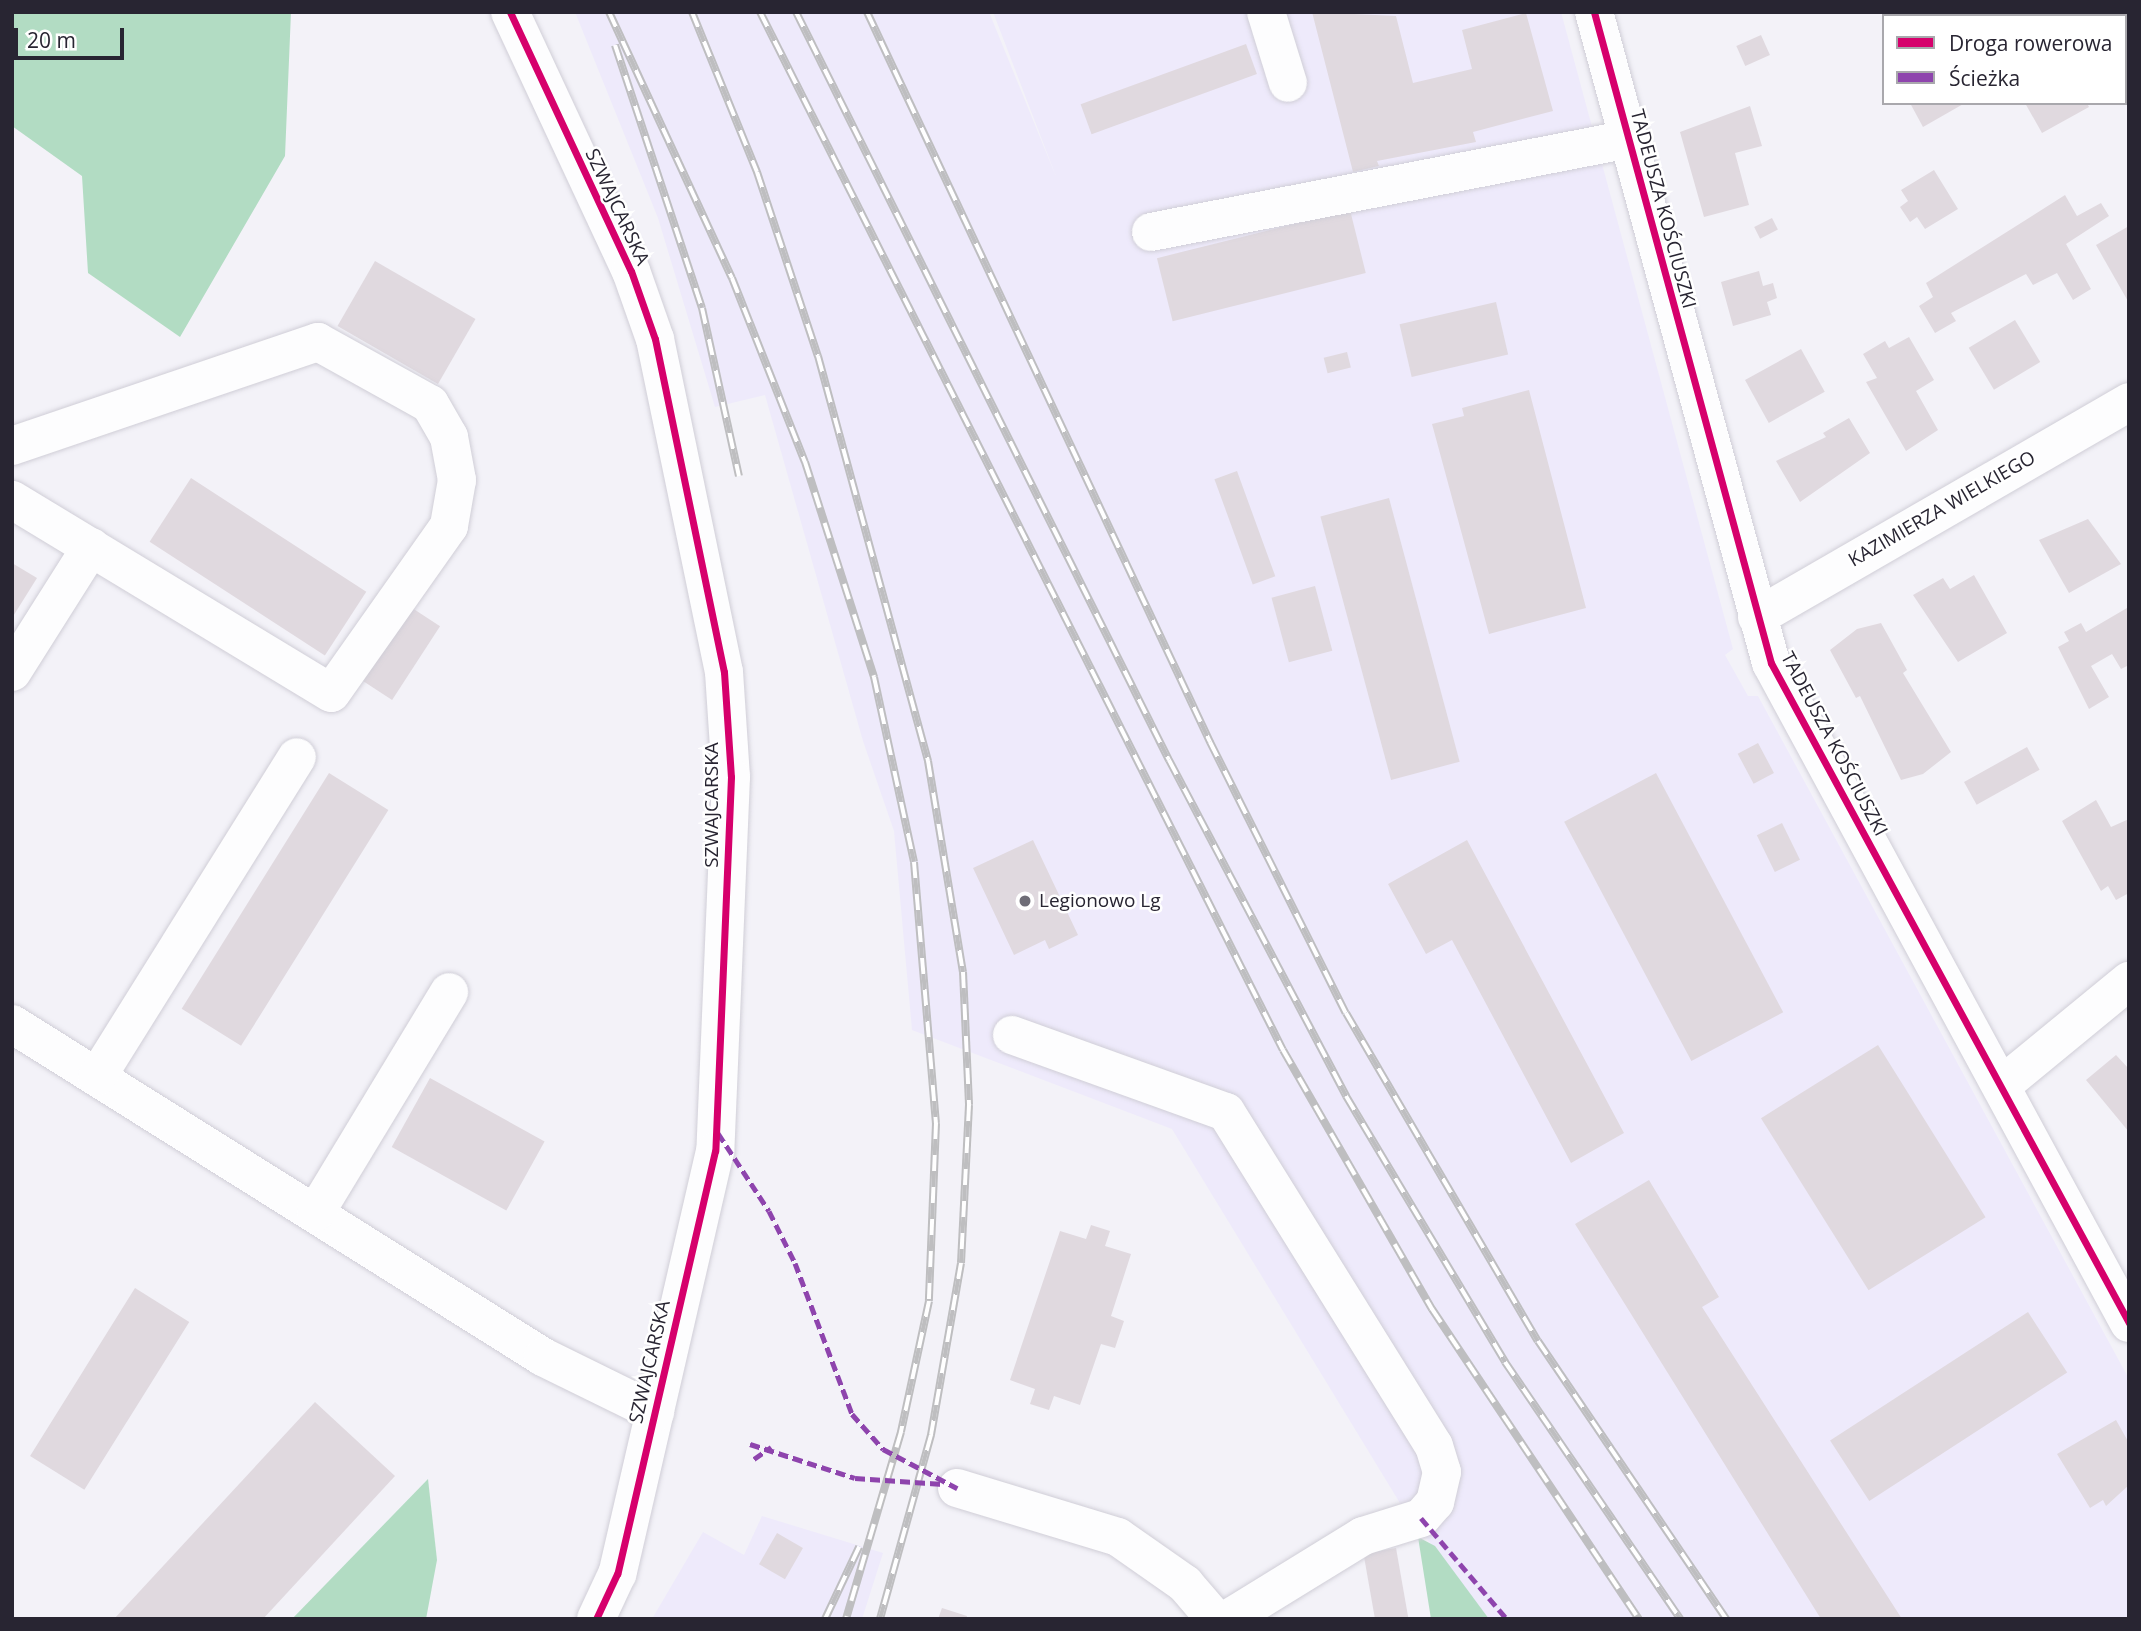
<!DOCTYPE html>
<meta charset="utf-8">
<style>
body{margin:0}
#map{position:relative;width:2141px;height:1631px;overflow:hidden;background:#f3f2f8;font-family:"Open Sans",sans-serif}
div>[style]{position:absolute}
.built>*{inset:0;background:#eeeafb}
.forest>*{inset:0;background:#b2dcc3}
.building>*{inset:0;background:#e0d9df;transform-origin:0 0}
.roads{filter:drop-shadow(0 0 2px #d0ced7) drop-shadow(0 0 2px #d0ced7)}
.minor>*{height:38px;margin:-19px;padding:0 19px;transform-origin:19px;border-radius:19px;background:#fdfdfe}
.rail>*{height:8px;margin-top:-4px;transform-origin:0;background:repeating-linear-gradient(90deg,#fff 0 16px,#bebec0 0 32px);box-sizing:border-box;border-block:2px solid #bebec0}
.quiet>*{height:5px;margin-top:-2.5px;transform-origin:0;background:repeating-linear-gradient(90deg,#8e44ad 0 10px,transparent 0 15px)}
.cycleway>*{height:7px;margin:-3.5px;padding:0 3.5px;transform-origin:3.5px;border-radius:3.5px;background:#d6006c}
.dots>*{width:19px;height:19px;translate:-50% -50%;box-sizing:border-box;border:4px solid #fff;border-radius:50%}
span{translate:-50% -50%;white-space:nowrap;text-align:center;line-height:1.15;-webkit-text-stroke:5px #fff;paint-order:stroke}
.street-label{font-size:19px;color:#282532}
.poi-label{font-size:19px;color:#282532}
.left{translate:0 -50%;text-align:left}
.frame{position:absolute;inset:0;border:14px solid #282532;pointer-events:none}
.legend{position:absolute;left:1882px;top:14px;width:245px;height:91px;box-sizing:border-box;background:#fff;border:2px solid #a9a8ad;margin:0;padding:9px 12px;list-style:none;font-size:21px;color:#282532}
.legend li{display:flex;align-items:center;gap:14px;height:35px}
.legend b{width:35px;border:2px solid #a9a8ad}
.scale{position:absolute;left:14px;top:28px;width:110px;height:32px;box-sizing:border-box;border:4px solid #282532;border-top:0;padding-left:9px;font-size:21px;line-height:24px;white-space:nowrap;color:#282532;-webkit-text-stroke:5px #fff;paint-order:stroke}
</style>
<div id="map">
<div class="built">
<div style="clip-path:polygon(575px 12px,989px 12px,1057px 179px,993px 12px,1561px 12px,1733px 649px,1725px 655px,1748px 696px,1758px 696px,2129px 1379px,2129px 1619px,1489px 1619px,1403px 1508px,1172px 1129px,912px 1030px,894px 831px,863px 741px,765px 395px,715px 407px,658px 218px)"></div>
<div style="clip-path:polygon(762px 1516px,883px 1553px,862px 1619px,652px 1619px,703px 1532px,744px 1555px)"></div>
</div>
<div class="forest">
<div style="clip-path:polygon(12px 12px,291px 12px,285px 156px,180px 337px,88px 273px,82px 176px,12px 126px)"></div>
<div style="clip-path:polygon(428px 1479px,437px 1560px,426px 1619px,292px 1619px)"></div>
<div style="clip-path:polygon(1418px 1537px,1435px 1546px,1489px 1619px,1431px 1619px)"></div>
</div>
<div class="building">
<div style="clip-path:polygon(1312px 12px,1396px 16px,1413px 83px,1472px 69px,1462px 30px,1526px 13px,1553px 111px,1473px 132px,1476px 142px,1377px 161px,1379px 166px,1353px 172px)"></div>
<div style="left:1979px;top:12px;width:58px;height:4px"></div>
<div style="left:1761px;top:35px;width:22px;height:27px;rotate:66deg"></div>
<div style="left:1246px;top:44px;width:32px;height:176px;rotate:70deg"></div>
<div style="clip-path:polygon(1910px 103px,1965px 103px,1923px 127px)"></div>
<div style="clip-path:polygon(2025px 103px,2087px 103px,2089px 107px,2042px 133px)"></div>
<div style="clip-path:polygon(1750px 106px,1762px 146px,1735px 153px,1749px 205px,1704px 217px,1680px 132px)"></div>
<div style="clip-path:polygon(1934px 170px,1958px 209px,1925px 229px,1917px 217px,1910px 222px,1900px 207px,1908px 201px,1901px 190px)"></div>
<div style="clip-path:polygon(2065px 195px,2077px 216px,2101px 203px,2109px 216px,2066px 244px,2091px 289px,2073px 300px,2057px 273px,2033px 285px,2026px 274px,1951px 313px,1956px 321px,1935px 333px,1919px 306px,1933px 297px,1926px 283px)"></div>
<div style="left:1350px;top:210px;width:65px;height:199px;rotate:76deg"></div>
<div style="left:1772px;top:218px;width:13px;height:20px;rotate:63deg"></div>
<div style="clip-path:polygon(2129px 226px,2129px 303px,2096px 245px)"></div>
<div style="left:375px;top:261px;width:116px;height:75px;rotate:30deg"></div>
<div style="clip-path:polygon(1759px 271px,1763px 286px,1773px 283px,1777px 298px,1767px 302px,1771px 315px,1733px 326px,1721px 282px)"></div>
<div style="left:1496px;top:302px;width:54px;height:99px;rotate:77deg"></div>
<div style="left:2015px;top:320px;width:49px;height:54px;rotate:59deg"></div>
<div style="clip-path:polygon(1909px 337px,1934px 380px,1916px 391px,1938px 430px,1906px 451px,1866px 382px,1877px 378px,1863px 354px,1885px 341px,1889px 348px)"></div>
<div style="left:1801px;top:349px;width:49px;height:64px;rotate:61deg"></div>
<div style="left:1347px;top:352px;width:16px;height:24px;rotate:76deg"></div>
<div style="clip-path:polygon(1529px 390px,1586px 608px,1489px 634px,1432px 424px,1464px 416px,1462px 408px)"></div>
<div style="clip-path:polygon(1849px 418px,1870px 453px,1800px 502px,1776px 461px,1826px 437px,1823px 433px)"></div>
<div style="left:1237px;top:471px;width:112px;height:24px;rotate:70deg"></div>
<div style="left:191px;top:478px;width:209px;height:76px;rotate:33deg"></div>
<div style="left:1389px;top:498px;width:273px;height:71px;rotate:75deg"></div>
<div style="clip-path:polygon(2088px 519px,2121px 564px,2069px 593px,2039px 540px)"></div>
<div style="clip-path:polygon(12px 563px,37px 578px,12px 618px)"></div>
<div style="clip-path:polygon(1974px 575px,2007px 633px,1958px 662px,1913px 595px,1943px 578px,1950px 589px)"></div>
<div style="left:1315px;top:586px;width:67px;height:45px;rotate:75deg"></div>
<div style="left:409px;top:606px;width:37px;height:88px;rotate:33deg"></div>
<div style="clip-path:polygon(2127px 608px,2129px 665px,2121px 669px,2112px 654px,2091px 666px,2109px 697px,2089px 709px,2058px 647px,2069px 641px,2064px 632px,2081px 623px,2086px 632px)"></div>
<div style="clip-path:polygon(1881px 623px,1907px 670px,1903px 673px,1951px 752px,1923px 774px,1901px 780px,1860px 696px,1856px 698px,1830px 650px,1857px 629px)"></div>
<div style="left:1758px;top:743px;width:34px;height:23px;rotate:62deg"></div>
<div style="left:2027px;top:747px;width:26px;height:72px;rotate:61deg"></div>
<div style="left:329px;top:773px;width:70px;height:278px;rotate:32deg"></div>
<div style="left:1656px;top:773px;width:271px;height:104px;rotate:62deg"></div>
<div style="clip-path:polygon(2096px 800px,2111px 827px,2129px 819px,2129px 893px,2116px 900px,2108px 886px,2101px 891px,2062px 821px)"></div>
<div style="left:1782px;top:823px;width:41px;height:28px;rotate:64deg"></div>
<div style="clip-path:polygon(1033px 840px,1078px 935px,1049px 949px,1045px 940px,1014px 955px,973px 868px)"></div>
<div style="clip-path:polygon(1467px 840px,1624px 1133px,1571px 1163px,1452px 940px,1426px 954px,1388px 884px)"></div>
<div style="left:1878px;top:1045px;width:203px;height:138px;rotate:58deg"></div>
<div style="clip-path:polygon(2116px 1055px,2129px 1069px,2129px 1132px,2086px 1080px)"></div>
<div style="left:430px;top:1078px;width:131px;height:79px;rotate:29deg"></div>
<div style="clip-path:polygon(1649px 1180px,1719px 1297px,1702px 1307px,1902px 1619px,1821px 1619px,1575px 1224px)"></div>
<div style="clip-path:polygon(1091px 1225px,1110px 1231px,1105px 1246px,1131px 1254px,1111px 1316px,1124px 1321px,1115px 1348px,1101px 1344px,1080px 1405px,1054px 1396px,1049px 1410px,1030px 1404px,1035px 1389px,1010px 1380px,1060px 1231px,1086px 1239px)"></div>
<div style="left:135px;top:1288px;width:64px;height:198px;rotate:32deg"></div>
<div style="left:2028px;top:1312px;width:72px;height:236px;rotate:57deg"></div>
<div style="clip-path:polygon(315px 1402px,395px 1476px,263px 1619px,114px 1619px)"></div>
<div style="clip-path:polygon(2116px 1420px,2129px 1443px,2129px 1485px,2106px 1506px,2103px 1500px,2090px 1508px,2057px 1454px)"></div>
<div style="left:777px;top:1533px;width:30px;height:36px;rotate:30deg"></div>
<div style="left:1396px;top:1548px;width:72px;height:33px;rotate:80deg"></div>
<div style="clip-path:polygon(942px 1608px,967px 1616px,966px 1619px,938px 1619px)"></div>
</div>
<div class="roads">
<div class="minor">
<div style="left:510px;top:12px;width:286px;rotate:65deg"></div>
<div style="left:631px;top:271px;width:72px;rotate:70.6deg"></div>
<div style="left:655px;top:339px;width:340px;rotate:78.3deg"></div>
<div style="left:724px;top:672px;width:105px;rotate:86.2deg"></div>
<div style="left:731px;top:777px;width:374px;rotate:92.4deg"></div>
<div style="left:715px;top:1151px;width:434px;rotate:103deg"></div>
<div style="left:617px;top:1574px;width:50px;rotate:115deg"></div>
<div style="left:1266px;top:12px;width:74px;rotate:72.8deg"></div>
<div style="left:1594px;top:12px;width:675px;rotate:74.79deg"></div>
<div style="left:1771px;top:663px;width:751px;rotate:61.52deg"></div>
<div style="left:2089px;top:12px;width:4px;rotate:63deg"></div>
<div style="left:2125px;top:76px;width:7px;rotate:56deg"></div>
<div style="left:1151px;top:232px;width:486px;rotate:-11deg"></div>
<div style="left:12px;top:446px;width:323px;rotate:-18.8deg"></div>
<div style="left:318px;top:342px;width:128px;rotate:29deg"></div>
<div style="left:430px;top:404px;width:38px;rotate:60deg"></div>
<div style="left:449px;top:437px;width:44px;rotate:79.5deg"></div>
<div style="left:457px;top:480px;width:47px;rotate:99.9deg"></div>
<div style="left:449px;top:526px;width:204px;rotate:125.2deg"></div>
<div style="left:331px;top:693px;width:373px;rotate:-148.8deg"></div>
<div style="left:1757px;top:617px;width:430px;rotate:-30deg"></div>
<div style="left:12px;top:672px;width:148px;rotate:-57.7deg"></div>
<div style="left:12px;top:1024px;width:627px;rotate:32.09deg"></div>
<div style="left:543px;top:1357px;width:125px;rotate:26.2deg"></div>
<div style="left:1012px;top:1035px;width:227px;rotate:19.8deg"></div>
<div style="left:1226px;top:1112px;width:393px;rotate:58.1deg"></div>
<div style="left:1434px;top:1446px;width:27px;rotate:73deg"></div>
<div style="left:1442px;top:1472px;width:31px;rotate:103deg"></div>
<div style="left:1435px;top:1502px;width:21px;rotate:131deg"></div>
<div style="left:1421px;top:1518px;width:61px;rotate:162.8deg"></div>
<div style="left:1363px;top:1536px;width:158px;rotate:148.4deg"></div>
<div style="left:97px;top:1077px;width:377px;rotate:-58deg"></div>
<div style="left:2001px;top:1086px;width:166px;rotate:-39.4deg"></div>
<div style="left:316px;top:1212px;width:257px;rotate:-58.8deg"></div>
<div style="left:957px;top:1488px;width:168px;rotate:16.9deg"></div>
<div style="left:1118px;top:1537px;width:82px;rotate:35deg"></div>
<div style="left:1185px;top:1584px;width:46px;rotate:49.4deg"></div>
</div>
</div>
<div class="rail">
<div style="left:609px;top:12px;width:293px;rotate:65.2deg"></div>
<div style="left:732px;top:278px;width:198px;rotate:68.4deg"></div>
<div style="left:805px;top:462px;width:226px;rotate:72.2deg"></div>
<div style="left:874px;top:677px;width:189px;rotate:77.8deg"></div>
<div style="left:914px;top:862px;width:262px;rotate:85.2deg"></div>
<div style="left:936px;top:1123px;width:178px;rotate:92.3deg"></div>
<div style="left:929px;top:1301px;width:134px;rotate:102.1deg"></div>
<div style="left:901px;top:1432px;width:195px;rotate:106.4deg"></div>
<div style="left:692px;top:12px;width:173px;rotate:67.9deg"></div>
<div style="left:757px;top:172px;width:194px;rotate:71.7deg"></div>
<div style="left:818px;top:356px;width:420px;rotate:74.8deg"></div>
<div style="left:928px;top:761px;width:214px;rotate:80.6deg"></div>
<div style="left:963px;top:972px;width:133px;rotate:87.4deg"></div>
<div style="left:969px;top:1105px;width:158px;rotate:92.9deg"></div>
<div style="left:961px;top:1263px;width:175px;rotate:99.9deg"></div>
<div style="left:931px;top:1435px;width:191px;rotate:105.5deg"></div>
<div style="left:760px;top:12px;width:1162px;rotate:63.26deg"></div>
<div style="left:1283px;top:1050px;width:299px;rotate:60.1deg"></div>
<div style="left:1432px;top:1309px;width:373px;rotate:56.3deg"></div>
<div style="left:796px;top:12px;width:836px;rotate:63.5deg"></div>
<div style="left:1169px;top:760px;width:380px;rotate:62.2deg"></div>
<div style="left:1346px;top:1096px;width:310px;rotate:59.1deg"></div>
<div style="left:1505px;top:1362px;width:311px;rotate:55.7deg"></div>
<div style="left:867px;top:12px;width:807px;rotate:64.83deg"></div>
<div style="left:1210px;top:742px;width:303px;rotate:63.4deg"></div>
<div style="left:1346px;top:1013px;width:380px;rotate:59.7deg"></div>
<div style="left:1538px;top:1341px;width:336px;rotate:55.9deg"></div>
<div style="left:615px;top:45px;width:277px;rotate:71.7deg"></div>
<div style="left:702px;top:308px;width:172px;rotate:77.6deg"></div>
<div style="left:825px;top:1619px;width:80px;rotate:-64.7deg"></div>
</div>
<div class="quiet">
<div style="left:718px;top:1133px;width:93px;rotate:56.8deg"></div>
<div style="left:769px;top:1211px;width:58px;rotate:63.4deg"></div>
<div style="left:795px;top:1263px;width:161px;rotate:69.3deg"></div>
<div style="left:852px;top:1414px;width:47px;rotate:48.5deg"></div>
<div style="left:883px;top:1449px;width:84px;rotate:27.8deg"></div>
<div style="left:750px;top:1444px;width:110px;rotate:17.9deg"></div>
<div style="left:855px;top:1478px;width:88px;rotate:3.9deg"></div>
<div style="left:754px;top:1459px;width:21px;rotate:-35deg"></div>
<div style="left:1421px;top:1518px;width:133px;rotate:49.6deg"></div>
</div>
<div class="cycleway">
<div style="left:510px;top:12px;width:286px;rotate:65deg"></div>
<div style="left:631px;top:271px;width:72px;rotate:70.6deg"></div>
<div style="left:655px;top:339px;width:340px;rotate:78.3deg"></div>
<div style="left:724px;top:672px;width:105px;rotate:86.2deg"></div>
<div style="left:731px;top:777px;width:374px;rotate:92.4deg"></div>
<div style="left:715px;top:1151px;width:434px;rotate:103deg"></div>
<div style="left:617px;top:1574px;width:50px;rotate:115deg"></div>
<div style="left:1594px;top:12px;width:675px;rotate:74.79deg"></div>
<div style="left:1771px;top:663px;width:751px;rotate:61.52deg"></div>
</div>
<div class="dots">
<div style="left:1025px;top:901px;background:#6f6d77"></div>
</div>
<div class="street-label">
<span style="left:617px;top:207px;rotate:65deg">SZWAJCARSKA</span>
<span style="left:1663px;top:209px;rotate:75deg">TADEUSZA KOŚCIUSZKI</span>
<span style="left:1942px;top:509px;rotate:-30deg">KAZIMIERZA WIELKIEGO</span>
<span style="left:1834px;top:744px;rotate:62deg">TADEUSZA KOŚCIUSZKI</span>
<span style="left:712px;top:805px;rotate:-90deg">SZWAJCARSKA</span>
<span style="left:650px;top:1362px;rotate:-77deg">SZWAJCARSKA</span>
</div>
<div class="poi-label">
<span class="left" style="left:1039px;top:901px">Legionowo Lg</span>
</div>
<div class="frame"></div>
<ul class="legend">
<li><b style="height:9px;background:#d6006c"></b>Droga rowerowa</li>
<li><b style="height:9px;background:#8e44ad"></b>Ścieżka</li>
</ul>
<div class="scale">20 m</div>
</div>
